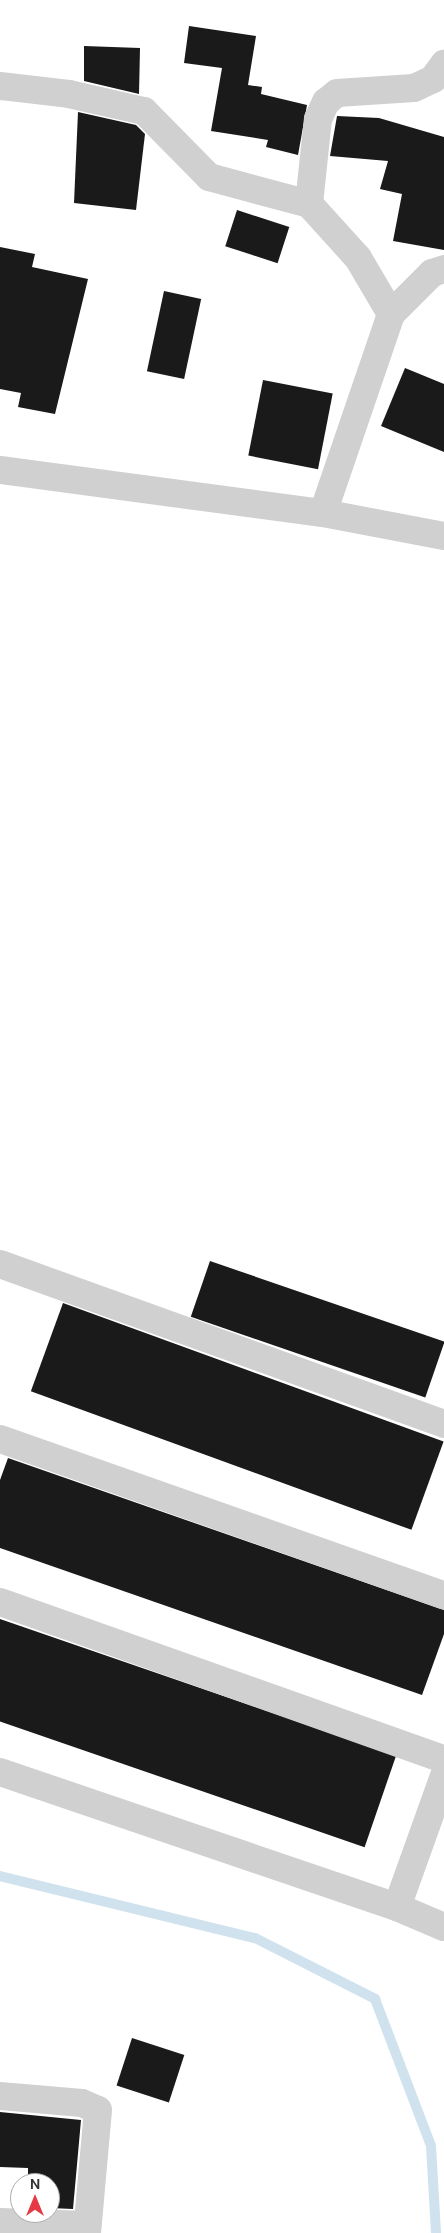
<!DOCTYPE html>
<style>
body{margin:0}
#map{position:relative;width:444px;height:2233px;overflow:hidden;background:#fff;font-family:"DM Sans",sans-serif}
div>[style]{position:absolute}
.stream>*{height:10px;margin:-5px;padding:0 5px;transform-origin:5px;border-radius:5px;background:#cfe2ee}
.building>*{inset:0;background:#1a1a1a;transform-origin:0 0}
.minor>*{height:28px;margin:-14px;padding:0 14px;transform-origin:14px;border-radius:14px;background:#d0d0d0}
span{translate:-50% -50%;white-space:nowrap;text-align:center;line-height:1.15;-webkit-text-stroke:5px #fff;paint-order:stroke}
.north{position:absolute;left:10px;top:2173px;width:50px;height:50px;box-sizing:border-box;background:#fff;border:1px solid #adadad;border-radius:50%;rotate:0deg;font-size:14px;font-weight:700;line-height:20px;text-align:center;color:#333}
.north::after{content:'';display:block;margin:auto;width:18px;height:22px;background:#e63946;clip-path:polygon(50% 0,100% 100%,50% 72%,0 100%)}
</style>
<div id="map">
<div class="stream">
<div style="left:0;top:1876px;width:262px;rotate:13.7deg"></div>
<div style="left:255px;top:1938px;width:135px;rotate:26.9deg"></div>
<div style="left:375px;top:1999px;width:157px;rotate:69.1deg"></div>
<div style="left:431px;top:2146px;width:87px;rotate:86.7deg"></div>
</div>
<div class="building">
<div style="clip-path:polygon(189px 26px,256px 36px,248px 85px,262px 87px,261px 94px,307px 105px,298px 155px,266px 147px,268px 140px,211px 131px,222px 68px,184px 63px)"></div>
<div style="clip-path:polygon(84px 46px,140px 48px,139px 94px,84px 81px)"></div>
<div style="clip-path:polygon(78px 112px,136px 125px,145px 134px,136px 210px,74px 203px)"></div>
<div style="clip-path:polygon(337px 116px,379px 118px,444px 137px,444px 250px,393px 241px,402px 194px,380px 189px,388px 161px,330px 156px)"></div>
<div style="left:237px;top:210px;width:55px;height:38px;rotate:18deg"></div>
<div style="clip-path:polygon(0 247px,35px 254px,32px 267px,88px 279px,55px 414px,18px 407px,21px 393px,0 389px)"></div>
<div style="left:164px;top:291px;width:38px;height:82px;rotate:12deg"></div>
<div style="clip-path:polygon(405px 368px,444px 384px,444px 452px,381px 426px)"></div>
<div style="left:263px;top:380px;width:71px;height:77px;rotate:11deg"></div>
<div style="left:210px;top:1261px;width:248px;height:59px;rotate:19deg"></div>
<div style="left:63px;top:1303px;width:405px;height:94px;rotate:20deg"></div>
<div style="clip-path:polygon(8px 1458px,444px 1610px,444px 1634px,422px 1695px,0 1548px,0 1480px)"></div>
<div style="left:0;top:1619px;width:419px;height:97px;rotate:19deg"></div>
<div style="left:132px;top:2038px;width:55px;height:50px;rotate:18deg"></div>
<div style="clip-path:polygon(0 2112px,81px 2120px,73px 2209px,50px 2208px,50px 2183px,28px 2183px,28px 2168px,0 2167px)"></div>
</div>
<div class="minor">
<div style="left:0;top:86px;width:69px;rotate:6.6deg"></div>
<div style="left:69px;top:94px;width:77px;rotate:12.8deg"></div>
<div style="left:144px;top:111px;width:93px;rotate:45.4deg"></div>
<div style="left:209px;top:177px;width:104px;rotate:15.1deg"></div>
<div style="left:391px;top:314px;width:58px;rotate:-45deg"></div>
<div style="left:432px;top:273px;width:13px;rotate:-18deg"></div>
<div style="left:0;top:470px;width:326px;rotate:7.6deg"></div>
<div style="left:323px;top:513px;width:123px;rotate:10.8deg"></div>
<div style="left:323px;top:513px;width:210px;rotate:-71.1deg"></div>
<div style="left:391px;top:314px;width:65px;rotate:-120.5deg"></div>
<div style="left:358px;top:258px;width:73px;rotate:-132.2deg"></div>
<div style="left:309px;top:204px;width:85px;rotate:-84deg"></div>
<div style="left:318px;top:119px;width:19px;rotate:-65deg"></div>
<div style="left:326px;top:102px;width:14px;rotate:-39deg"></div>
<div style="left:337px;top:93px;width:77px;rotate:-3.7deg"></div>
<div style="left:414px;top:88px;width:21px;rotate:-25deg"></div>
<div style="left:433px;top:79px;width:19px;rotate:-54deg"></div>
<div style="left:0;top:1264px;width:472px;rotate:19.8deg"></div>
<div style="left:0;top:1439px;width:471px;rotate:19.4deg"></div>
<div style="left:0;top:1602px;width:471px;rotate:19.5deg"></div>
<div style="left:0;top:1772px;width:419px;rotate:18.8deg"></div>
<div style="left:397px;top:1907px;width:51px;rotate:23.1deg"></div>
<div style="left:397px;top:1907px;width:139px;rotate:-70.3deg"></div>
<div style="left:0;top:2096px;width:82px;rotate:4.9deg"></div>
<div style="left:82px;top:2103px;width:17px;rotate:24deg"></div>
<div style="left:98px;top:2110px;width:123px;rotate:95.1deg"></div>
<div style="left:0;top:2222px;width:87px;rotate:2deg"></div>
</div>
<div class="north">N</div>
</div>
